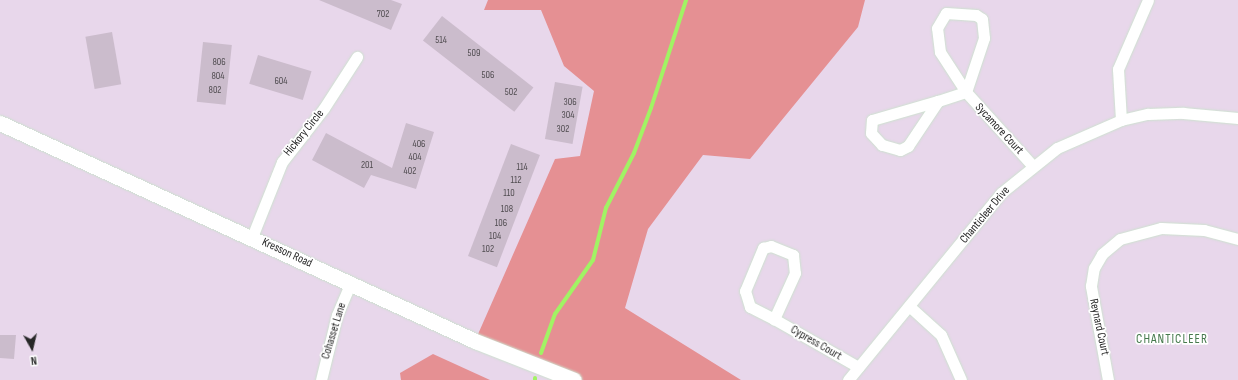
<!DOCTYPE html>
<style>
body{margin:0}
#map{position:relative;width:1238px;height:380px;overflow:hidden;background:#e8d7eb;font-family:"Sofia Sans Condensed",sans-serif}
div>[style]{position:absolute}
.green>*{inset:0;background:#e59093}
.stream>*{height:4px;margin:-2px;padding:0 2px;transform-origin:2px;border-radius:2px;background:#a1f364}
.building>*{inset:0;background:#cbbccc;transform-origin:0 0}
.roads{filter:drop-shadow(0 0 1px #cde1cf) drop-shadow(0 0 1px #cde1cf)}
.street>*{height:11px;margin:-5.5px;padding:0 5.5px;transform-origin:5.5px;border-radius:5.5px;background:#fff}
.secondary>*{height:15px;margin:-7.5px;padding:0 7.5px;transform-origin:7.5px;border-radius:7.5px;background:#fff}
span{translate:-50% -50%;white-space:nowrap;text-align:center;line-height:1.15;-webkit-text-stroke:3.5px #fff;paint-order:stroke}
.number-label{font-size:10px;color:#504c50}
.number-label span{-webkit-text-stroke-width:0}
.street-label{font-size:12px;color:#272727}
.neighbourhood-label{font-size:13px;color:#46794d;letter-spacing:1px}
.north{position:absolute;left:12px;top:328px;width:40px;height:40px;-webkit-text-stroke:3px #fff;paint-order:stroke;rotate:172deg;font-size:11px;font-weight:700;line-height:16px;text-align:center;color:#272727}
.north::after{content:'';display:block;margin:auto;width:14px;height:18px;background:#272727;clip-path:polygon(50% 0,100% 100%,50% 72%,0 100%)}
</style>
<div id="map">
<div class="green">
<div style="clip-path:polygon(488px 0,865px 0,858px 27px,750px 159px,703px 155px,648px 229px,625px 308px,741px 380px,574px 380px,475px 341px,555px 159px,580px 156px,594px 91px,564px 66px,541px 10px,484px 10px)"></div>
<div style="clip-path:polygon(433px 354px,490px 380px,401px 380px,400px 373px)"></div>
</div>
<div class="stream">
<div style="left:541px;top:353px;width:41px;rotate:-70.3deg"></div>
<div style="left:555px;top:314px;width:66px;rotate:-54.9deg"></div>
<div style="left:593px;top:260px;width:54px;rotate:-76deg"></div>
<div style="left:606px;top:208px;width:62px;rotate:-63deg"></div>
<div style="left:634px;top:153px;width:48px;rotate:-69.3deg"></div>
<div style="left:651px;top:108px;width:114px;rotate:-72deg"></div>
<div style="left:535px;top:380px;width:2px;rotate:-90deg"></div>
</div>
<div class="building">
<div style="clip-path:polygon(319px 0,391px 0,402px 4px,391px 30px)"></div>
<div style="left:442px;top:16px;width:116px;height:31px;rotate:38deg"></div>
<div style="left:112px;top:32px;width:53px;height:27px;rotate:80deg"></div>
<div style="left:203px;top:42px;width:29px;height:60px;rotate:6deg"></div>
<div style="left:258px;top:55px;width:56px;height:30px;rotate:17deg"></div>
<div style="left:555px;top:82px;width:28px;height:58px;rotate:10deg"></div>
<div style="clip-path:polygon(406px 123px,434px 132px,416px 189px,371px 175px,364px 188px,312px 160px,326px 133px,392px 168px)"></div>
<div style="left:511px;top:144px;width:31px;height:120px;rotate:21deg"></div>
<div style="clip-path:polygon(0 335px,16px 335px,14px 359px,0 358px)"></div>
</div>
<div class="roads">
<div class="street">
<div style="left:946px;top:13px;width:30px;rotate:4deg"></div>
<div style="left:976px;top:15px;width:7px;rotate:34deg"></div>
<div style="left:982px;top:19px;width:19px;rotate:84deg"></div>
<div style="left:984px;top:38px;width:57px;rotate:108.4deg"></div>
<div style="left:966px;top:92px;width:48px;rotate:-123deg"></div>
<div style="left:940px;top:52px;width:24px;rotate:-97deg"></div>
<div style="left:937px;top:28px;width:17px;rotate:-59deg"></div>
<div style="left:938px;top:101px;width:54px;rotate:123.7deg"></div>
<div style="left:908px;top:146px;width:9px;rotate:153deg"></div>
<div style="left:900px;top:150px;width:19px;rotate:-164deg"></div>
<div style="left:882px;top:145px;width:16px;rotate:-133deg"></div>
<div style="left:871px;top:133px;width:13px;rotate:-86deg"></div>
<div style="left:872px;top:120px;width:69px;rotate:-16.1deg"></div>
<div style="left:938px;top:101px;width:29px;rotate:-18deg"></div>
<div style="left:966px;top:92px;width:98px;rotate:47.9deg"></div>
<div style="left:1121px;top:120px;width:51px;rotate:-93.4deg"></div>
<div style="left:1118px;top:69px;width:75px;rotate:-66.5deg"></div>
<div style="left:252px;top:237px;width:81px;rotate:-68.2deg"></div>
<div style="left:282px;top:162px;width:68px;rotate:-52.1deg"></div>
<div style="left:324px;top:108px;width:61px;rotate:-57.1deg"></div>
<div style="left:771px;top:246px;width:24px;rotate:22deg"></div>
<div style="left:793px;top:255px;width:18px;rotate:84deg"></div>
<div style="left:795px;top:273px;width:51px;rotate:114.5deg"></div>
<div style="left:774px;top:319px;width:27px;rotate:-153deg"></div>
<div style="left:750px;top:307px;width:17px;rotate:-107deg"></div>
<div style="left:745px;top:291px;width:47px;rotate:-67.3deg"></div>
<div style="left:763px;top:248px;width:8px;rotate:-14deg"></div>
<div style="left:909px;top:306px;width:43px;rotate:42.2deg"></div>
<div style="left:941px;top:335px;width:49px;rotate:66deg"></div>
<div style="left:774px;top:319px;width:97px;rotate:29.7deg"></div>
<div style="left:321px;top:380px;width:67px;rotate:-76.2deg"></div>
<div style="left:337px;top:315px;width:36px;rotate:-67deg"></div>
<div style="left:848px;top:380px;width:242px;rotate:-50.7deg"></div>
<div style="left:1001px;top:193px;width:72px;rotate:-38.8deg"></div>
<div style="left:1057px;top:148px;width:70px;rotate:-23.6deg"></div>
<div style="left:1121px;top:120px;width:28px;rotate:-13deg"></div>
<div style="left:1148px;top:114px;width:35px;rotate:-2deg"></div>
<div style="left:1183px;top:113px;width:55px;rotate:5.2deg"></div>
<div style="left:1108px;top:380px;width:96px;rotate:-100.3deg"></div>
<div style="left:1091px;top:286px;width:18px;rotate:-81deg"></div>
<div style="left:1094px;top:268px;width:16px;rotate:-60deg"></div>
<div style="left:1102px;top:254px;width:23px;rotate:-40deg"></div>
<div style="left:1120px;top:239px;width:42px;rotate:-15deg"></div>
<div style="left:1161px;top:228px;width:43px;rotate:2.7deg"></div>
<div style="left:1204px;top:230px;width:35px;rotate:15deg"></div>
</div>
<div class="secondary">
<div style="left:0;top:123px;width:523px;rotate:24.65deg"></div>
<div style="left:475px;top:341px;width:106px;rotate:21.5deg"></div>
</div>
</div>
<div class="number-label">
<span style="left:383px;top:15px">702</span>
<span style="left:441px;top:41px">514</span>
<span style="left:474px;top:54px">509</span>
<span style="left:219px;top:63px">806</span>
<span style="left:488px;top:76px">506</span>
<span style="left:218px;top:77px">804</span>
<span style="left:281px;top:82px">604</span>
<span style="left:215px;top:91px">802</span>
<span style="left:511px;top:93px">502</span>
<span style="left:570px;top:103px">306</span>
<span style="left:568px;top:116px">304</span>
<span style="left:563px;top:130px">302</span>
<span style="left:419px;top:145px">406</span>
<span style="left:415px;top:158px">404</span>
<span style="left:367px;top:166px">201</span>
<span style="left:522px;top:168px">114</span>
<span style="left:410px;top:172px">402</span>
<span style="left:516px;top:181px">112</span>
<span style="left:509px;top:194px">110</span>
<span style="left:507px;top:210px">108</span>
<span style="left:501px;top:224px">106</span>
<span style="left:495px;top:237px">104</span>
<span style="left:488px;top:250px">102</span>
</div>
<div class="street-label">
<span style="left:999px;top:129px;rotate:47deg">Sycamore Court</span>
<span style="left:304px;top:133px;rotate:-51deg">Hickory Circle</span>
<span style="left:985px;top:215px;rotate:-50deg">Chanticleer Drive</span>
<span style="left:287px;top:253px;rotate:25deg">Kresson Road</span>
<span style="left:1099px;top:327px;rotate:78deg">Reynard Court</span>
<span style="left:334px;top:331px;rotate:-73deg">Cohasset Lane</span>
<span style="left:816px;top:343px;rotate:30deg">Cypress Court</span>
</div>
<div class="neighbourhood-label">
<span style="left:1172px;top:339px">CHANTICLEER</span>
</div>
<div class="north">N</div>
</div>
